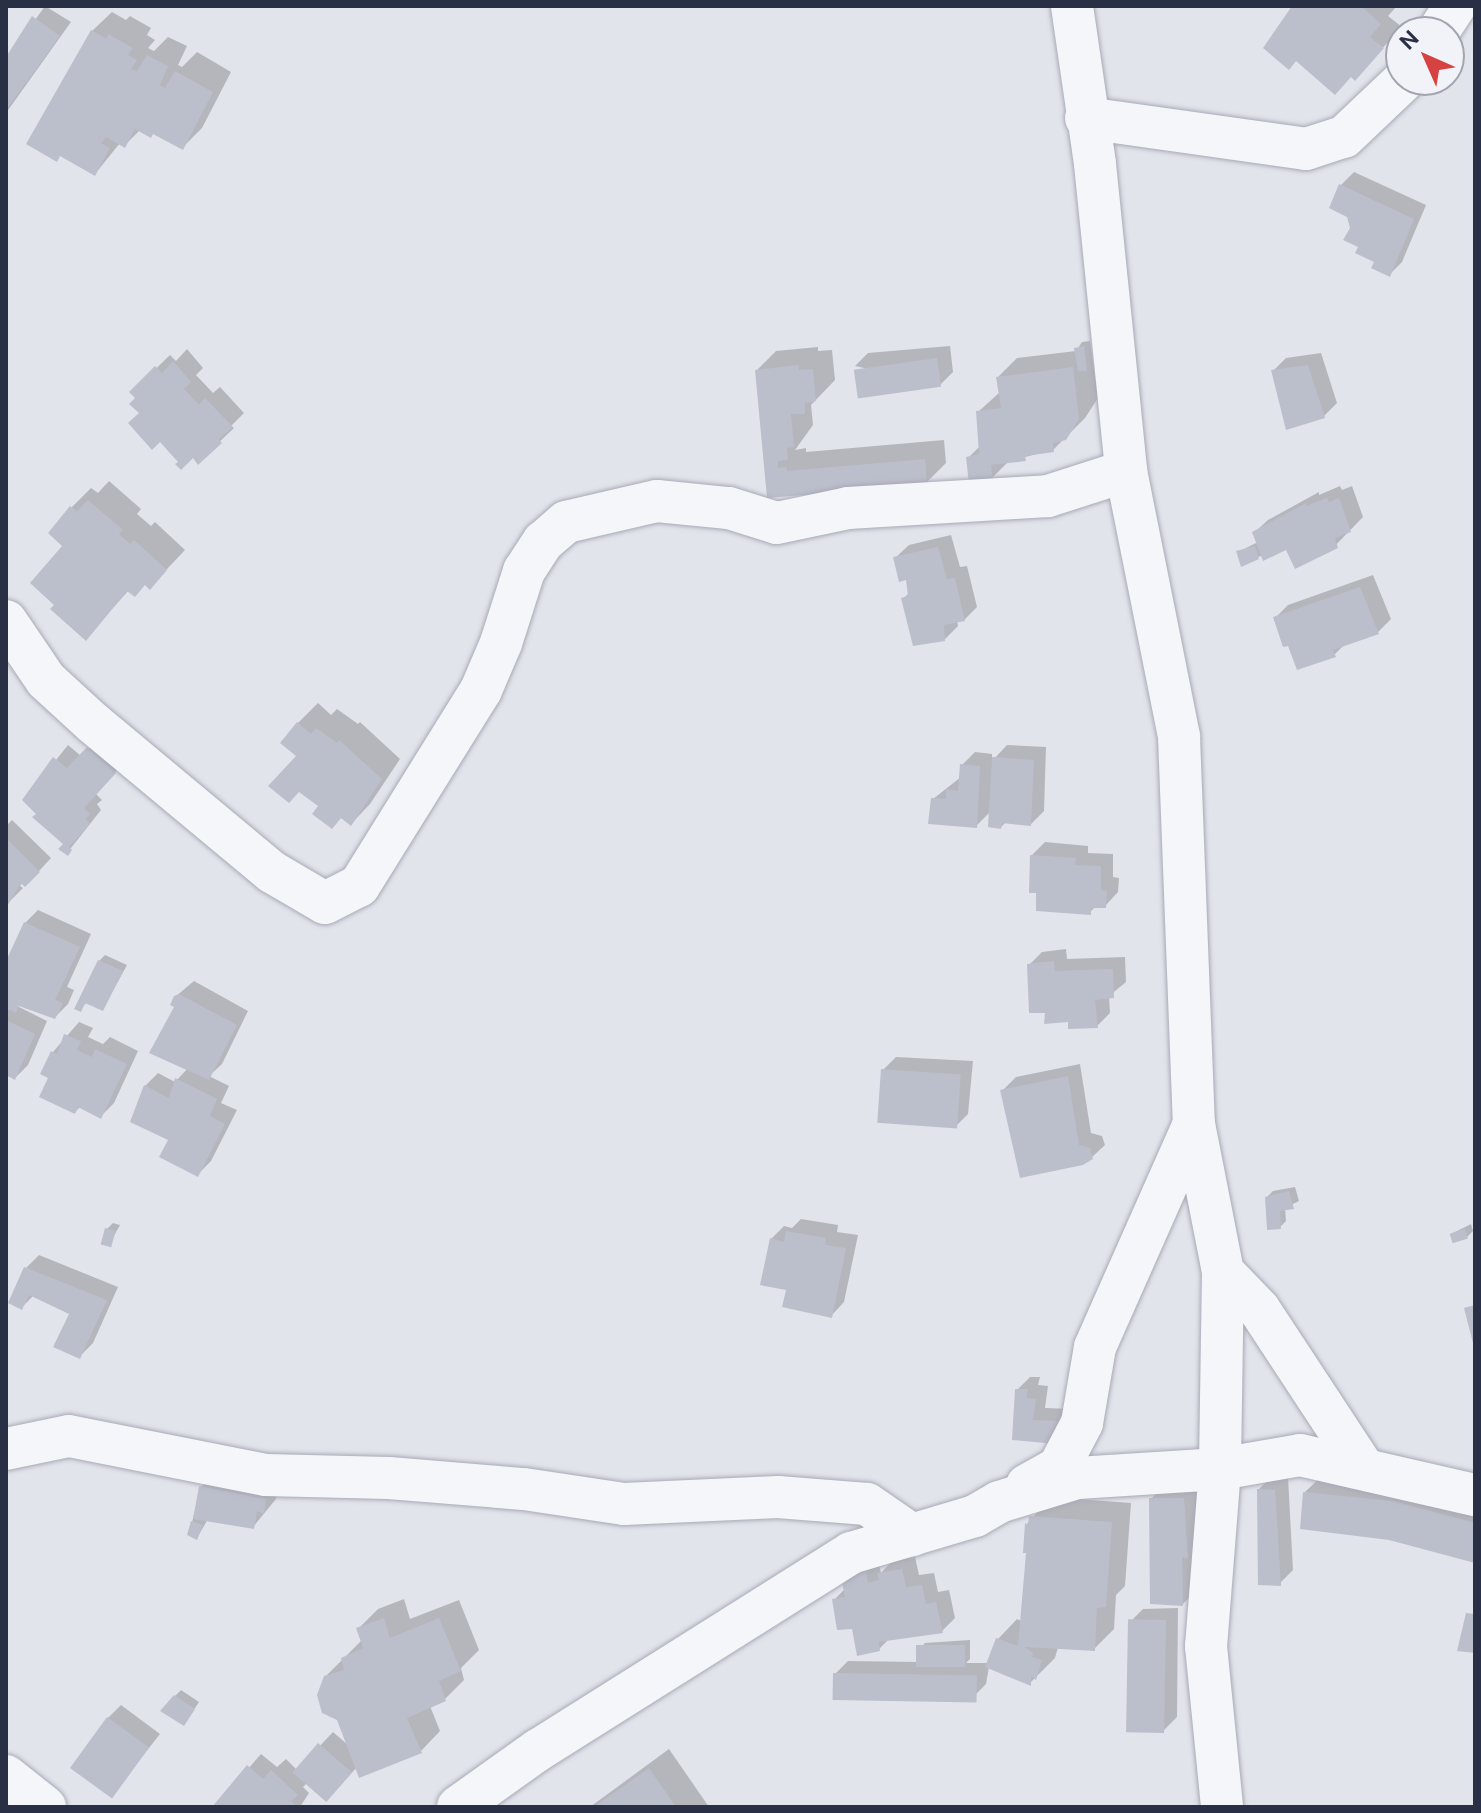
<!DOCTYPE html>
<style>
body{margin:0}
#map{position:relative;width:1481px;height:1813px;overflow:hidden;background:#e2e4eb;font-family:"DM Sans",sans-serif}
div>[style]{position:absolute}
.shadow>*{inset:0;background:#0003}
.building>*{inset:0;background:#bbbfcb;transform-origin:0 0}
.roads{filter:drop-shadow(0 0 2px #a7aab6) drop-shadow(0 0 2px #a7aab6)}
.minor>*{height:42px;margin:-21px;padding:0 21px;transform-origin:21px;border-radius:21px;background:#f5f6f9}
span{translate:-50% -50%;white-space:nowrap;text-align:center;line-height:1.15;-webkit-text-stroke:8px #f1f3f8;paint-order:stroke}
.frame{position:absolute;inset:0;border:8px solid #292f44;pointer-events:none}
.north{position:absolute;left:1385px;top:16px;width:80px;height:80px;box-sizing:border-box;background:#f1f3f8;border:2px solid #a1a5b0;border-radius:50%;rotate:315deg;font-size:22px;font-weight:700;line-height:32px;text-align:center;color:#292f44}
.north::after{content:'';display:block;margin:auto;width:28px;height:36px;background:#d64142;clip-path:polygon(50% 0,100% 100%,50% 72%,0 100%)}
</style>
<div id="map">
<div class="shadow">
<div style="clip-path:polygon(45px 6px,71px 22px,6px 113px,6px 61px)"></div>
<div style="clip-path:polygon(1295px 6px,1397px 6px,1388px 16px,1402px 27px,1355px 78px)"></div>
<div style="clip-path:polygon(112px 12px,126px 20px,130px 16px,151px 28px,147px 35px,155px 40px,148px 48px,154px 51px,168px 37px,187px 46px,178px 65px,182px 67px,197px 52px,231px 72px,202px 128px,182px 148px,154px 132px,140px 130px,125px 145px,120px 143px,95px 174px,92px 31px)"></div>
<div style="clip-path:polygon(1354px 172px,1426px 205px,1402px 262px,1389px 275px,1361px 246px,1352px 228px,1341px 185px)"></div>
<div style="clip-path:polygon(1090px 341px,1098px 398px,1085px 418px,1053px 450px,1009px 461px,992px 478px,968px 458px,980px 446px,978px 412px,1000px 392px,998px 377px,1017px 358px,1076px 351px,1082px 342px)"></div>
<div style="clip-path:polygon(950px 346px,953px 372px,940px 385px,855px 366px,868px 353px)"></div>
<div style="clip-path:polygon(818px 347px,818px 351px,832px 350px,835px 380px,811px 405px,813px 425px,795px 450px,806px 448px,806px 452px,944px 440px,946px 463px,926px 483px,769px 496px,757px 370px,776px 351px)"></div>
<div style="clip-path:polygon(187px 349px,203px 368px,196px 375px,213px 393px,220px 387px,244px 413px,231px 426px,234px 428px,198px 462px,193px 455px,181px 461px,142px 412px,132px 392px,170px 355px,176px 361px)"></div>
<div style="clip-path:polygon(1321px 353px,1337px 403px,1324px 416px,1273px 371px,1286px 358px)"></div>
<div style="clip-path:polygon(109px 481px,141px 509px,137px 514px,151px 526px,155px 522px,185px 550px,150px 587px,146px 583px,129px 590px,86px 638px,57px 605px,65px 546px,72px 507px,91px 488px,98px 493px)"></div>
<div style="clip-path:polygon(1340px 486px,1342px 490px,1352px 486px,1363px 517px,1329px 552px,1316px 556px,1286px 547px,1258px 557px,1238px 552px,1258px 542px,1254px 533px,1268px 520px,1319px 492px,1319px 495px)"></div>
<div style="clip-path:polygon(951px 535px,960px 567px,967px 566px,977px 607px,964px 620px,957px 621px,958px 626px,944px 640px,904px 598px,910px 592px,907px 578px,895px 558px,909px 545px)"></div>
<div style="clip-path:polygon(1373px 575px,1391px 619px,1378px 632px,1345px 644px,1334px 655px,1275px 618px,1288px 605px)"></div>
<div style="clip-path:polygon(318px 703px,331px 715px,337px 709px,358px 724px,360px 722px,400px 759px,370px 804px,351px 824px,321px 806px,299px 756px,298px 723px)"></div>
<div style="clip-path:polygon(102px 736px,127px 759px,96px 794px,102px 800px,97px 804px,101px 810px,67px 853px,66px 844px,24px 800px,68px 745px,81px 756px)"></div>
<div style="clip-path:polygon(1007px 745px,1046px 747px,1044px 811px,1031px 824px,1006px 822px,1001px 827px,991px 811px,976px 826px,933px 799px,961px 777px,962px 765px,975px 752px,992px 754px,992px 761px)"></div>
<div style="clip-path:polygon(12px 820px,51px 858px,26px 885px,23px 882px,20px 886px,23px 888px,6px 905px,6px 826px)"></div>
<div style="clip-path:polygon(1045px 842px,1088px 846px,1088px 853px,1113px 854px,1113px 877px,1119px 878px,1118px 892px,1105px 906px,1096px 906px,1090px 912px,1038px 891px,1032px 855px)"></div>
<div style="clip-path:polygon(38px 910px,91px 934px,67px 987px,74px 990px,68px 1004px,55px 1017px,16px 1003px,15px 1005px,47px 1021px,28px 1065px,15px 1078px,6px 1073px,6px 1012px,10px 1008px,6px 1006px,6px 966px,25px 923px)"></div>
<div style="clip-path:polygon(1066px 949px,1067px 959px,1125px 957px,1126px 982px,1109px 996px,1110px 1013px,1097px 1026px,1047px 1011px,1029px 965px,1042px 952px)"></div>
<div style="clip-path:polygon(105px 955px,127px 965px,103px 1009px,87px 1002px,80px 1010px,99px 961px)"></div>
<div style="clip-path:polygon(194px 981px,248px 1011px,222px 1064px,209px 1076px,229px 1086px,221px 1103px,237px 1110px,211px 1161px,198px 1174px,171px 1139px,145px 1086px,158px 1073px,175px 1082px,188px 1068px,175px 997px)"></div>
<div style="clip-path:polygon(79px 1022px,93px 1028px,88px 1037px,103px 1044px,110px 1037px,138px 1051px,114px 1103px,101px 1116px,81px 1106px,75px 1112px,51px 1077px,43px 1074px,53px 1052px)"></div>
<div style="clip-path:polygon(896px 1057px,973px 1061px,968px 1114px,955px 1127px,883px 1070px)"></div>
<div style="clip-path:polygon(1080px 1064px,1091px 1133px,1102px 1136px,1105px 1145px,1091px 1158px,1003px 1090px,1016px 1077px)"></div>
<div style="clip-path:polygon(1295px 1187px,1299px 1201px,1285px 1208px,1286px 1221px,1280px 1227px,1267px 1197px,1273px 1191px)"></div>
<div style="clip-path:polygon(801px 1219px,838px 1225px,837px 1232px,858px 1235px,844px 1302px,831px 1316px,771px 1239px,784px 1226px,792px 1228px)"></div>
<div style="clip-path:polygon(113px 1223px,120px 1225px,109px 1245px,107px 1229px)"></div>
<div style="clip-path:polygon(1471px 1224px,1473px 1231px,1466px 1238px,1451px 1234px)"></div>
<div style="clip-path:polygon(39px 1255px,118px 1287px,93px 1343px,80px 1356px,72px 1313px,34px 1295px,22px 1307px,11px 1302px,26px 1268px)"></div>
<div style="clip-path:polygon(1030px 1377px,1040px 1377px,1038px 1385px,1048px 1386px,1045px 1408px,1071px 1409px,1069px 1429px,1014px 1439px,1017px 1390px)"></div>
<div style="clip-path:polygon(1325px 1473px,1475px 1500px,1475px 1561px,1389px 1538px,1305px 1492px)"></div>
<div style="clip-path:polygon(214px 1474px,278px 1486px,276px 1499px,253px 1527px,208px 1519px,197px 1538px,189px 1534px,201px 1487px)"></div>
<div style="clip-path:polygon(1272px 1476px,1288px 1477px,1293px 1570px,1280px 1583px,1259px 1489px)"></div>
<div style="clip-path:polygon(1164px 1485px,1196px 1485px,1200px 1543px,1196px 1591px,1183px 1604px,1151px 1499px)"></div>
<div style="clip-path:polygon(1051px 1497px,1131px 1503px,1125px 1586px,1116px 1595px,1114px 1629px,1094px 1649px,1058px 1647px,1055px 1658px,1030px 1683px,989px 1667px,986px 1684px,972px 1698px,835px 1674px,848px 1661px,919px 1662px,918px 1650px,925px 1643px,970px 1640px,970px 1659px,966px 1663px,988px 1663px,998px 1639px,1017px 1619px,1022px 1621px,1029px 1550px,1026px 1551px,1027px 1524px)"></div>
<div style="clip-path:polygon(877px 1556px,881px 1573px,892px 1561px,915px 1557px,919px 1575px,934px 1573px,938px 1592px,949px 1590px,955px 1618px,942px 1631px,890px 1638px,879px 1649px,854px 1626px,834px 1600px)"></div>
<div style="clip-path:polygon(404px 1599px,410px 1619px,459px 1600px,479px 1650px,461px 1668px,464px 1680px,445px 1699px,430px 1706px,440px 1731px,421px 1751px,357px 1767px,339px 1787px,307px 1783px,303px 1787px,309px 1793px,300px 1807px,215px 1807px,261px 1754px,277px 1767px,286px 1759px,297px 1770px,333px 1732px,348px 1745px,325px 1677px,362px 1640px,358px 1629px,378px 1609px)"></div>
<div style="clip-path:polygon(1178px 1608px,1177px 1717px,1164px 1730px,1130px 1622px,1143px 1609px)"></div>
<div style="clip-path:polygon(181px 1690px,199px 1702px,189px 1717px,175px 1696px)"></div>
<div style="clip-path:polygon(121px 1705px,160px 1734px,111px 1796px,108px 1718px)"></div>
<div style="clip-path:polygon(669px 1749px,709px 1807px,590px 1807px)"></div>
</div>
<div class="building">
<div style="clip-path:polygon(1292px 6px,1361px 6px,1381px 24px,1370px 37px,1384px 48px,1355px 81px,1351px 77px,1335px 95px,1296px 61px,1289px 70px,1263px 48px)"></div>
<div style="clip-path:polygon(32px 16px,60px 36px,6px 110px,6px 57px)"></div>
<div style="clip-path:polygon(91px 30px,107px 39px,108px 34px,133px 48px,128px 55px,137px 60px,131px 69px,137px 71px,147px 55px,168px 66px,160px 85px,165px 88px,175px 71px,213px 92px,183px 150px,153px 134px,151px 138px,135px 129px,125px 148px,106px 137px,101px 143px,110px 148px,95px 176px,60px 156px,57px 162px,26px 144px)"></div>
<div style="clip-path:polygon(1339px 184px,1414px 219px,1390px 277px,1371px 268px,1374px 262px,1355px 253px,1358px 247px,1343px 240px,1350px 228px,1347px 217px,1329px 208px)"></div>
<div style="clip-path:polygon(1084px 346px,1087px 371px,1078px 371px,1074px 348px)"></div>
<div style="left:937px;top:358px;width:29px;height:84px;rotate:82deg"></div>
<div style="clip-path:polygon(173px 361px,191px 382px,184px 389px,199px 405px,205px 398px,233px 427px,219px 439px,222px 443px,198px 465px,193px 458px,181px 470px,175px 464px,178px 462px,160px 442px,152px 450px,128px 423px,139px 413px,129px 404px,135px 398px,129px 392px,155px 366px,162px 373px)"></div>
<div style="clip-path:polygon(799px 365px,799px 370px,813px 369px,816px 401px,805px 403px,805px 414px,791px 414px,794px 447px,787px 448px,788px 460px,778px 461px,778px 468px,787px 467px,787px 471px,925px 459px,927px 485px,767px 498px,755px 370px)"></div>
<div style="clip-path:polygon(1308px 365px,1325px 418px,1286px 430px,1271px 370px)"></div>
<div style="clip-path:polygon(1073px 367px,1079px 419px,1066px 440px,1053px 443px,1054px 452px,1025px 456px,1026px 461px,991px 465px,993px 480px,969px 484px,966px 457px,979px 454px,976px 411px,1001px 408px,996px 377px)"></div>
<div style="clip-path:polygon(1327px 498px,1329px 502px,1339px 498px,1351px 532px,1335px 538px,1338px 548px,1295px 569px,1286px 550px,1263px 561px,1252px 532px,1306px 503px,1306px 506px)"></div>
<div style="clip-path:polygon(88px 500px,123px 530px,119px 534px,130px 544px,134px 540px,167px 570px,150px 590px,145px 585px,135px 597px,127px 591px,86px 641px,50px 609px,54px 605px,30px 583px,62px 546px,48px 533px,70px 506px,77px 511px)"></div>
<div style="clip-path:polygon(1255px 546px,1259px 559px,1241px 567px,1236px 551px)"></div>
<div style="clip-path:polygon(938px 547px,947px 579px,955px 578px,965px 621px,944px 625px,945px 641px,913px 646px,901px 598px,908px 596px,906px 580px,899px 582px,893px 557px)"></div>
<div style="clip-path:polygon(1360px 587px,1379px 634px,1333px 650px,1336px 657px,1297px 670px,1288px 646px,1283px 647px,1273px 617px)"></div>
<div style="clip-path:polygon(297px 722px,311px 734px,316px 728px,337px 743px,339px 740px,382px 779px,351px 826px,341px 818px,332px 829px,312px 814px,318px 806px,299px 792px,289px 803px,268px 786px,296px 756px,280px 743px)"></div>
<div style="clip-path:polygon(87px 747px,116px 773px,84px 808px,90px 814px,86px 819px,90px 824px,69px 847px,72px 850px,68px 856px,58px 849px,63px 844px,32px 817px,36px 814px,22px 800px,53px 757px,67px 768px)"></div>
<div style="clip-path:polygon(992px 757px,1034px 760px,1031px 826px,1002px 823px,1001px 829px,988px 827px)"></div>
<div style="clip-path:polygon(960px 764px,980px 766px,977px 828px,928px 824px,931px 798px,946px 799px,946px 789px,958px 791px)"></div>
<div style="clip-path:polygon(6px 838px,40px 872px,25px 887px,21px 883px,6px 908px)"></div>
<div style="clip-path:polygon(1030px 855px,1076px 858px,1075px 865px,1101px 866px,1101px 890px,1107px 891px,1106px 908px,1091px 908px,1091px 915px,1036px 911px,1036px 893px,1029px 893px)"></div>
<div style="clip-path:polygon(24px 922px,80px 947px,55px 1000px,63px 1003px,55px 1019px,19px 1006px,16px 1013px,6px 1008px,6px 961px)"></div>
<div style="clip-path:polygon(98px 960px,123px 971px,103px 1011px,85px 1003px,81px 1012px,74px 1009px)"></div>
<div style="clip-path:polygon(1054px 961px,1055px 971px,1113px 969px,1114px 998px,1095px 1000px,1098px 1028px,1068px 1029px,1068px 1022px,1044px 1024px,1045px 1013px,1029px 1013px,1027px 964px)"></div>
<div style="clip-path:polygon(179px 994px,237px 1025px,209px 1080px,149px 1053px,174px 1007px,170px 1005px,174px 996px)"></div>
<div style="clip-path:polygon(6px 1020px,35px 1034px,15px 1080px,6px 1075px)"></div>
<div style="clip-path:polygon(64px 1034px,81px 1041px,77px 1050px,92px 1057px,95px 1049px,127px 1064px,101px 1119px,78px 1107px,75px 1114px,39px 1097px,48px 1078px,40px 1074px,51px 1051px,57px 1054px)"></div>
<div style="left:881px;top:1069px;width:80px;height:54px;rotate:4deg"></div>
<div style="clip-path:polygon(1068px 1076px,1079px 1145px,1090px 1148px,1093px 1159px,1083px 1165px,1020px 1178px,1000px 1090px)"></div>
<div style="clip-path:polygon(175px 1078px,217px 1099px,210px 1116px,225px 1124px,198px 1177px,159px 1157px,168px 1140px,130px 1122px,144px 1085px,169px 1098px)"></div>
<div style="clip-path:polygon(1289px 1191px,1294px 1209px,1280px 1211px,1281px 1229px,1267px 1230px,1265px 1197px)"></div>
<div style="left:105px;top:1228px;width:11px;height:17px;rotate:15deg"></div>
<div style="left:1465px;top:1229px;width:10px;height:16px;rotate:73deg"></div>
<div style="clip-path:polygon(786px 1231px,826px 1238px,825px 1245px,846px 1248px,832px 1318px,782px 1307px,786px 1290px,760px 1285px,770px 1238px,784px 1242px)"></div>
<div style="clip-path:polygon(24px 1267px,107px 1300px,80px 1359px,53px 1347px,69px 1314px,29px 1295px,22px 1310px,8px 1303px)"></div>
<div style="clip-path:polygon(1475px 1305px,1475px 1347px,1474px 1347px,1464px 1308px)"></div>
<div style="clip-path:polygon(1015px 1389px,1028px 1389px,1026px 1398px,1036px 1399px,1033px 1420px,1059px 1421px,1056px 1444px,1012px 1440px)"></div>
<div style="clip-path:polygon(199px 1486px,266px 1499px,264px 1514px,257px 1511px,254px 1529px,193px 1519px)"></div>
<div style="clip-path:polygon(1257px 1489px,1275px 1490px,1281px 1586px,1258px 1585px)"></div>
<div style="clip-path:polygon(1303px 1492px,1393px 1501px,1475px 1523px,1475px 1563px,1389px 1540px,1300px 1529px)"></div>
<div style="clip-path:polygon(1149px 1498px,1184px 1498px,1188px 1558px,1182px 1557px,1183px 1606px,1150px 1604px)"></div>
<div style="clip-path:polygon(1029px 1516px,1112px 1522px,1106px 1607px,1097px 1608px,1095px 1651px,1025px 1647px,1033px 1653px,1032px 1657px,1042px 1660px,1036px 1680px,1031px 1676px,1031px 1686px,985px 1667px,996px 1638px,1018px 1646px,1026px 1553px,1023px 1553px,1025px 1523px,1028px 1525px)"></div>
<div style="clip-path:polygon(191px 1521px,203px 1525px,197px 1540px,187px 1535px)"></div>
<div style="clip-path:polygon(865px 1567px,868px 1583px,879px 1580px,877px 1573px,902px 1569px,906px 1587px,922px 1585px,926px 1604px,936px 1602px,943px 1633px,879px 1642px,880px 1651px,857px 1656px,852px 1629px,837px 1630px,832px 1599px,845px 1597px,840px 1573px)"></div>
<div style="clip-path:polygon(1466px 1613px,1475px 1614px,1475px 1653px,1457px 1651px)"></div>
<div style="clip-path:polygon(384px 1618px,390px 1638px,439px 1618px,461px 1671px,439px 1681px,446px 1701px,407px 1718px,422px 1753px,359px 1778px,337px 1720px,322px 1713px,317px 1695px,324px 1676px,344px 1670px,341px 1658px,363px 1648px,356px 1628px)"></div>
<div style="left:1166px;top:1620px;width:113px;height:38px;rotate:91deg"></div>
<div style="left:965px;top:1645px;width:22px;height:49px;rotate:90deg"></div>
<div style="left:833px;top:1673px;width:144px;height:27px;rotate:1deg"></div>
<div style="clip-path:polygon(174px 1695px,195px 1709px,184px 1726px,160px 1711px)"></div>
<div style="left:107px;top:1717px;width:52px;height:63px;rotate:36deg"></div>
<div style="left:318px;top:1743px;width:45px;height:39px;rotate:41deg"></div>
<div style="clip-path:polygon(247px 1765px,263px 1779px,271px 1770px,298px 1795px,291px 1801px,297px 1807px,212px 1807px)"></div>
<div style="clip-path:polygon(649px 1768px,676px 1807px,594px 1807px)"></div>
</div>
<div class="roads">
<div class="minor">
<div style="left:1072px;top:6px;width:160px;rotate:81.7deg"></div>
<div style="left:1095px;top:164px;width:309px;rotate:84.2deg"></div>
<div style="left:1126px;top:471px;width:271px;rotate:78.7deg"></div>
<div style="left:1179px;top:737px;width:387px;rotate:87.8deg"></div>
<div style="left:1194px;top:1124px;width:151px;rotate:78.9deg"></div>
<div style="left:1223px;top:1272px;width:197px;rotate:90.9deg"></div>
<div style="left:1220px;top:1469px;width:178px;rotate:94.5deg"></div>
<div style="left:1206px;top:1646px;width:162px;rotate:84.3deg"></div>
<div style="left:1438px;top:32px;width:31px;rotate:-57deg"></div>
<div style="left:1086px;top:118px;width:222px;rotate:8deg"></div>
<div style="left:1306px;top:149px;width:40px;rotate:-18deg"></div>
<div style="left:1344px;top:137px;width:83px;rotate:-43.5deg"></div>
<div style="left:6px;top:621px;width:71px;rotate:55.9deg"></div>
<div style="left:46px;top:680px;width:64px;rotate:42.5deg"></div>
<div style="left:93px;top:723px;width:233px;rotate:39.8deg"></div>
<div style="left:272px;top:872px;width:61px;rotate:30.3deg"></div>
<div style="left:325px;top:903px;width:38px;rotate:-27deg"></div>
<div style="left:359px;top:886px;width:231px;rotate:-58.1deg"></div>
<div style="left:481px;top:690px;width:51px;rotate:-66.9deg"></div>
<div style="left:501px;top:643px;width:76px;rotate:-72.3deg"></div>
<div style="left:524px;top:571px;width:35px;rotate:-57deg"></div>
<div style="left:543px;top:542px;width:30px;rotate:-41deg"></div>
<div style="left:566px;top:522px;width:93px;rotate:-13deg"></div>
<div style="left:657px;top:501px;width:72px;rotate:5.6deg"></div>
<div style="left:729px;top:508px;width:50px;rotate:17.4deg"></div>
<div style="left:777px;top:523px;width:73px;rotate:-11.9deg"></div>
<div style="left:848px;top:508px;width:200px;rotate:-3.4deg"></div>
<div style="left:1048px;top:496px;width:82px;rotate:-17.8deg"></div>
<div style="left:1223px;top:1272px;width:52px;rotate:45.8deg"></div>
<div style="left:1259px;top:1309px;width:191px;rotate:56.7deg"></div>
<div style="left:6px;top:1449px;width:64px;rotate:-11.7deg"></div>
<div style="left:69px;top:1436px;width:201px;rotate:11.2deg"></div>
<div style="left:266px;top:1475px;width:123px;rotate:1.4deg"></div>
<div style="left:389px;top:1478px;width:135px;rotate:4.7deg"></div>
<div style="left:524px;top:1489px;width:101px;rotate:8.5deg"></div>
<div style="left:624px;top:1504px;width:154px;rotate:-2.6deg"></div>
<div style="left:778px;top:1497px;width:89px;rotate:4.5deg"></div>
<div style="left:867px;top:1504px;width:55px;rotate:34.6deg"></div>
<div style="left:1027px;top:1485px;width:37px;rotate:-29deg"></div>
<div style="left:1059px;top:1467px;width:50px;rotate:-62.4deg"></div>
<div style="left:1082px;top:1423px;width:77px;rotate:-80.3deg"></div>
<div style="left:1095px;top:1347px;width:244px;rotate:-66.1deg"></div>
<div style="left:6px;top:1776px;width:50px;rotate:38.5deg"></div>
<div style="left:458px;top:1807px;width:98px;rotate:-35.5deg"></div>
<div style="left:538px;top:1750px;width:370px;rotate:-32.2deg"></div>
<div style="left:851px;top:1553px;width:129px;rotate:-16.6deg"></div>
<div style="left:975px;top:1516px;width:28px;rotate:-30deg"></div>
<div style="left:999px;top:1502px;width:82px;rotate:-17.1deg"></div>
<div style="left:1077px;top:1478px;width:143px;rotate:-3.6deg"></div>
<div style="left:1220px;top:1469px;width:81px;rotate:-9.9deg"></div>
<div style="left:1300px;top:1455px;width:180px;rotate:12.9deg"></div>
</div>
</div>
<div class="frame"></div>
<div class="north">N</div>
</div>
